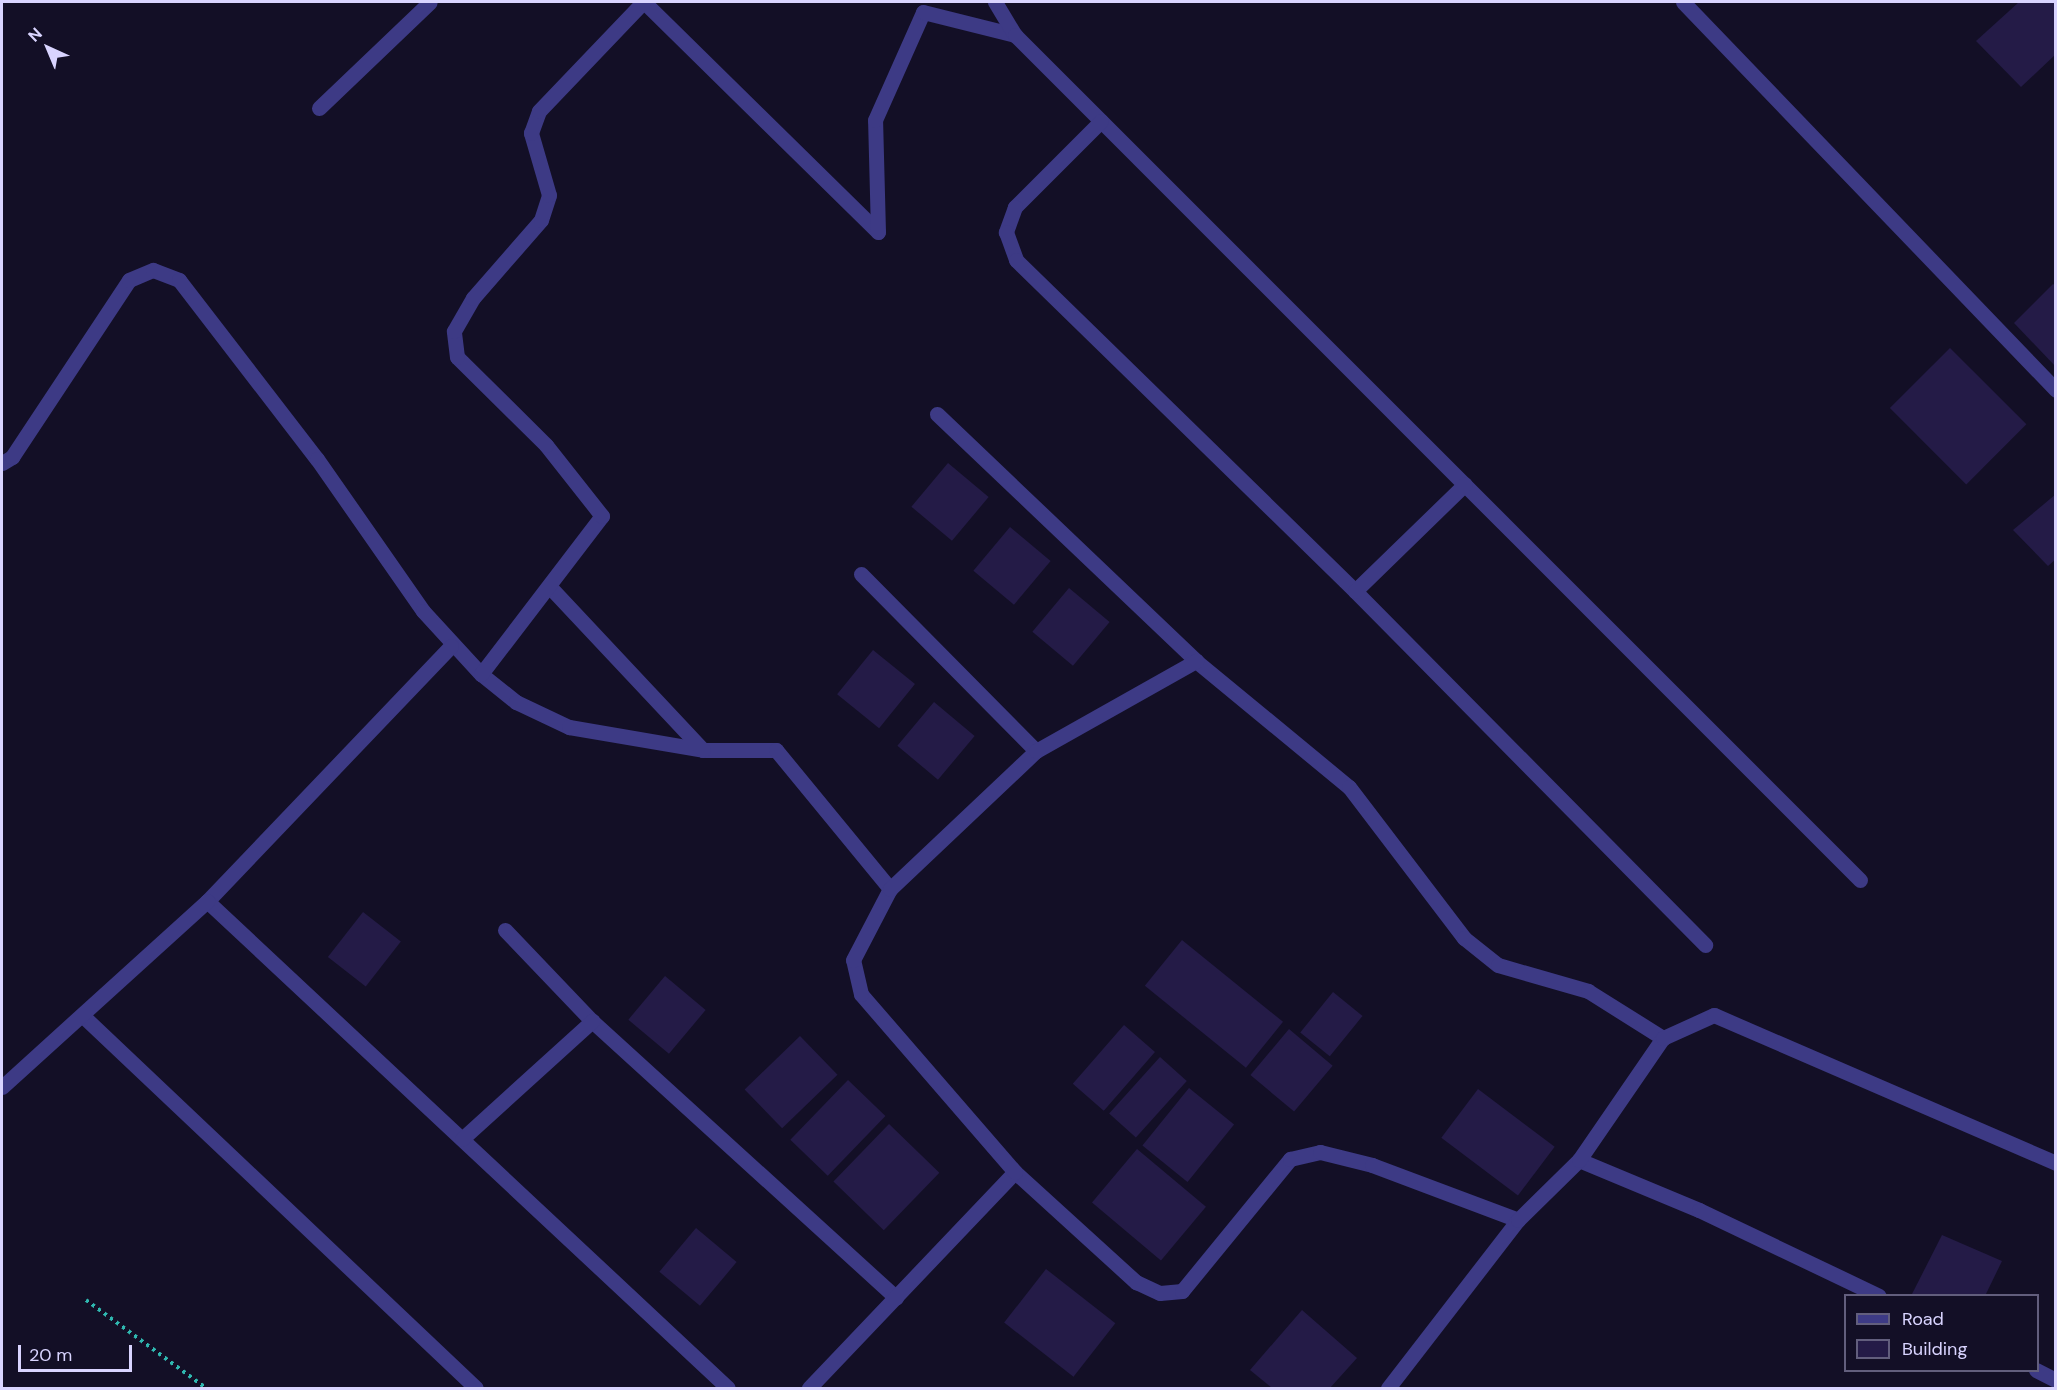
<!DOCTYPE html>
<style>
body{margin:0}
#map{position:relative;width:2057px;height:1390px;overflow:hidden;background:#130f26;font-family:"DM Sans",sans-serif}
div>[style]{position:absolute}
.building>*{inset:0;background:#241b47;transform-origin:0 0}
.path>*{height:4px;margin-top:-2px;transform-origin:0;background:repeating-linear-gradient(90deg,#2fb8b0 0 3px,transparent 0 7.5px)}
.minor>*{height:15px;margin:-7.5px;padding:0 7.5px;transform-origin:7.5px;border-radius:7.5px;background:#3d3a85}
span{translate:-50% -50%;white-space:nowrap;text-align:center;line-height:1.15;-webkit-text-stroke:4.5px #130f26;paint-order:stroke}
.frame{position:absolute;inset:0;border:3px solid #d9d4ff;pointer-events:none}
.legend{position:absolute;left:1844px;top:1294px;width:195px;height:78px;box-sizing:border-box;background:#130f26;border:2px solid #625e7d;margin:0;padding:8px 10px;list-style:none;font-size:18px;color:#d9d4ff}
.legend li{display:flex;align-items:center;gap:12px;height:30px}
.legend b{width:30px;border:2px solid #625e7d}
.north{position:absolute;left:18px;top:18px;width:60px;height:60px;-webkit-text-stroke:4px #130f26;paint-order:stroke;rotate:316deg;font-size:16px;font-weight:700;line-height:24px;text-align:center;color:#d9d4ff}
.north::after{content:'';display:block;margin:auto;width:21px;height:27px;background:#d9d4ff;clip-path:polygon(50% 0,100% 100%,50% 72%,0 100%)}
.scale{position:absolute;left:18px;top:1345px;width:114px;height:27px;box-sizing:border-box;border:3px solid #d9d4ff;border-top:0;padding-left:8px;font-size:18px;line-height:21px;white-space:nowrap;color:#d9d4ff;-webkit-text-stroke:4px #130f26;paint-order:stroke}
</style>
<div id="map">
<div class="building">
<div style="clip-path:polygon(2019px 2px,2056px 2px,2056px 54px,2021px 87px,1976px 41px)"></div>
<div style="clip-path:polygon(2053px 284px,2056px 286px,2056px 367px,2014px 323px)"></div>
<div style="left:1950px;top:348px;width:108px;height:85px;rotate:45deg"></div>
<div style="left:948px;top:463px;width:53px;height:57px;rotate:40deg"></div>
<div style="clip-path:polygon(2056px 494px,2056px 559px,2048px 566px,2013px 530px)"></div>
<div style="left:1010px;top:527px;width:53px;height:57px;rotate:40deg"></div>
<div style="left:1069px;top:588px;width:53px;height:57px;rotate:40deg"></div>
<div style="left:873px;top:650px;width:54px;height:57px;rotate:39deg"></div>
<div style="left:934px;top:702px;width:53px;height:57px;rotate:40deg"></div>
<div style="left:363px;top:912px;width:48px;height:57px;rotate:38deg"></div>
<div style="left:1182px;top:940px;width:130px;height:59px;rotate:39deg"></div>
<div style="left:665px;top:976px;width:53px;height:57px;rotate:40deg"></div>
<div style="left:1333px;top:992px;width:38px;height:52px;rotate:39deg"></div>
<div style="left:1124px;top:1025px;width:41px;height:78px;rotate:41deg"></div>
<div style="left:1289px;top:1029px;width:57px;height:60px;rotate:40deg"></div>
<div style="left:800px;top:1036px;width:54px;height:77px;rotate:46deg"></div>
<div style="left:1160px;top:1057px;width:36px;height:76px;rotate:42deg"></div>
<div style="left:848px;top:1080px;width:52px;height:83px;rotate:44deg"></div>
<div style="left:1189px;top:1088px;width:58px;height:74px;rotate:39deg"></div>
<div style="left:1478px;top:1089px;width:96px;height:61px;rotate:37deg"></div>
<div style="left:889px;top:1124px;width:70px;height:80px;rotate:44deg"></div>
<div style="left:1137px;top:1149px;width:90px;height:70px;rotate:40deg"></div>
<div style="left:696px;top:1228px;width:53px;height:57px;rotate:40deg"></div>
<div style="clip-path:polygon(1942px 1235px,2002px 1261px,1985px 1296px,1911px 1296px)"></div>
<div style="left:1046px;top:1269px;width:88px;height:68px;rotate:38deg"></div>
<div style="clip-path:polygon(1302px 1310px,1357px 1358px,1330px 1388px,1272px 1388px,1250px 1370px)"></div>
</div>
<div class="path">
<div style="left:86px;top:1300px;width:149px;rotate:36.3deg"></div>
</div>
<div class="minor">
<div style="left:644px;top:2px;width:328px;rotate:44.5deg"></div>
<div style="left:878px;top:232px;width:112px;rotate:-91.5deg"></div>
<div style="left:875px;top:120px;width:118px;rotate:-66deg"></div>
<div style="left:923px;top:12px;width:95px;rotate:14deg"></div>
<div style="left:995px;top:2px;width:39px;rotate:59deg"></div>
<div style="left:1015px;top:35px;width:1195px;rotate:45deg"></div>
<div style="left:1683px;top:2px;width:538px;rotate:46.13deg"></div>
<div style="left:319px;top:108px;width:153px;rotate:-43.7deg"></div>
<div style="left:1101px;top:121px;width:122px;rotate:135deg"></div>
<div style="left:1015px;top:207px;width:27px;rotate:110deg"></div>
<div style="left:1006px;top:232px;width:30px;rotate:70deg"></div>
<div style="left:1016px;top:260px;width:474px;rotate:44.3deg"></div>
<div style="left:1355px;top:591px;width:498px;rotate:45.3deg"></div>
<div style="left:937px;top:414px;width:358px;rotate:43.6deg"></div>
<div style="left:1196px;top:661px;width:198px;rotate:39.5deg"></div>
<div style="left:1349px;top:787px;width:190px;rotate:52.7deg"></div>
<div style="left:1464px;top:938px;width:43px;rotate:38.5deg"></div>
<div style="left:1498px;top:965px;width:94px;rotate:16.1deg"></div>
<div style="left:1588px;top:991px;width:89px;rotate:32.1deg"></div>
<div style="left:2px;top:463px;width:12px;rotate:-31deg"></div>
<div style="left:12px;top:457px;width:212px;rotate:-56.5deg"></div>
<div style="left:129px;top:280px;width:26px;rotate:-23deg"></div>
<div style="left:153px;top:270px;width:28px;rotate:21deg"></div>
<div style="left:179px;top:280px;width:226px;rotate:52.4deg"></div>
<div style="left:317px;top:459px;width:185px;rotate:55.1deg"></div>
<div style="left:423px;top:611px;width:86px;rotate:47.4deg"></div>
<div style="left:481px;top:674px;width:45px;rotate:38.7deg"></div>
<div style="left:516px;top:702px;width:59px;rotate:25.3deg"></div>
<div style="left:569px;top:727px;width:136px;rotate:9.7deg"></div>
<div style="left:703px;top:750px;width:73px"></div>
<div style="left:776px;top:750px;width:180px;rotate:50.6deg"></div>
<div style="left:861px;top:574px;width:249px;rotate:45.3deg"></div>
<div style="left:549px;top:586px;width:225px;rotate:46.8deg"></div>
<div style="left:1355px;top:591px;width:153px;rotate:-44.2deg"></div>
<div style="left:451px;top:646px;width:353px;rotate:133.7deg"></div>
<div style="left:207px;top:901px;width:713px;rotate:43.07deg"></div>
<div style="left:481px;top:674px;width:199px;rotate:-52.6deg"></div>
<div style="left:602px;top:516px;width:90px;rotate:-128.3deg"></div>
<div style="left:546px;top:445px;width:125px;rotate:-135.3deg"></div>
<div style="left:457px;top:357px;width:26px;rotate:-97deg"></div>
<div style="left:454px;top:331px;width:38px;rotate:-60deg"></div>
<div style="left:473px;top:298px;width:103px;rotate:-48.9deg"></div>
<div style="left:541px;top:220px;width:26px;rotate:-72deg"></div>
<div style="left:549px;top:195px;width:65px;rotate:-106.2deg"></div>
<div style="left:531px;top:133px;width:23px;rotate:-70deg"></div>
<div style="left:539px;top:111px;width:151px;rotate:-46.3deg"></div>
<div style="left:505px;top:930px;width:126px;rotate:46.3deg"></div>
<div style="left:592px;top:1021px;width:411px;rotate:42.3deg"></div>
<div style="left:83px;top:1016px;width:541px;rotate:43.43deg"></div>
<div style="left:2px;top:1087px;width:277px;rotate:-42.2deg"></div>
<div style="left:462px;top:1139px;width:176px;rotate:-42.2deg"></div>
<div style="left:1579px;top:1160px;width:130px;rotate:22.6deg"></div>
<div style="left:1699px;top:1210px;width:199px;rotate:25.5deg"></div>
<div style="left:1015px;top:1172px;width:164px;rotate:42.3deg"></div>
<div style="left:1136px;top:1282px;width:26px;rotate:25deg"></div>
<div style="left:1160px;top:1293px;width:22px;rotate:-5deg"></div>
<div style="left:1182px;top:1291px;width:171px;rotate:-50.7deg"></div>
<div style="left:1290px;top:1159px;width:31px;rotate:-13deg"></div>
<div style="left:1320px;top:1152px;width:54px;rotate:14deg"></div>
<div style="left:1372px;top:1165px;width:156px;rotate:20.6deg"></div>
<div style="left:2036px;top:1370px;width:22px;rotate:27deg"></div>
<div style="left:809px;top:1388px;width:298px;rotate:-46.4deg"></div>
<div style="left:1015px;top:1172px;width:235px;rotate:-130.9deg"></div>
<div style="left:861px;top:994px;width:35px;rotate:-103deg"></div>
<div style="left:853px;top:960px;width:80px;rotate:-62.5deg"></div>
<div style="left:890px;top:889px;width:201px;rotate:-43.4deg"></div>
<div style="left:1036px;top:751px;width:184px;rotate:-29.4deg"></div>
<div style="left:1388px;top:1388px;width:212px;rotate:-52.3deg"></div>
<div style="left:1518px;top:1220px;width:86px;rotate:-44.5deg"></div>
<div style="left:1579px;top:1160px;width:148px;rotate:-55.5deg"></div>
<div style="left:1663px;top:1038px;width:56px;rotate:-24.3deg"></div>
<div style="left:1714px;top:1015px;width:373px;rotate:23.4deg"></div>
</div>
<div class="frame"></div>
<ul class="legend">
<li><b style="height:8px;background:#3d3a85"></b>Road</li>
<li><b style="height:16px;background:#241b47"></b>Building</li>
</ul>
<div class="north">N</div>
<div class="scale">20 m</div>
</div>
